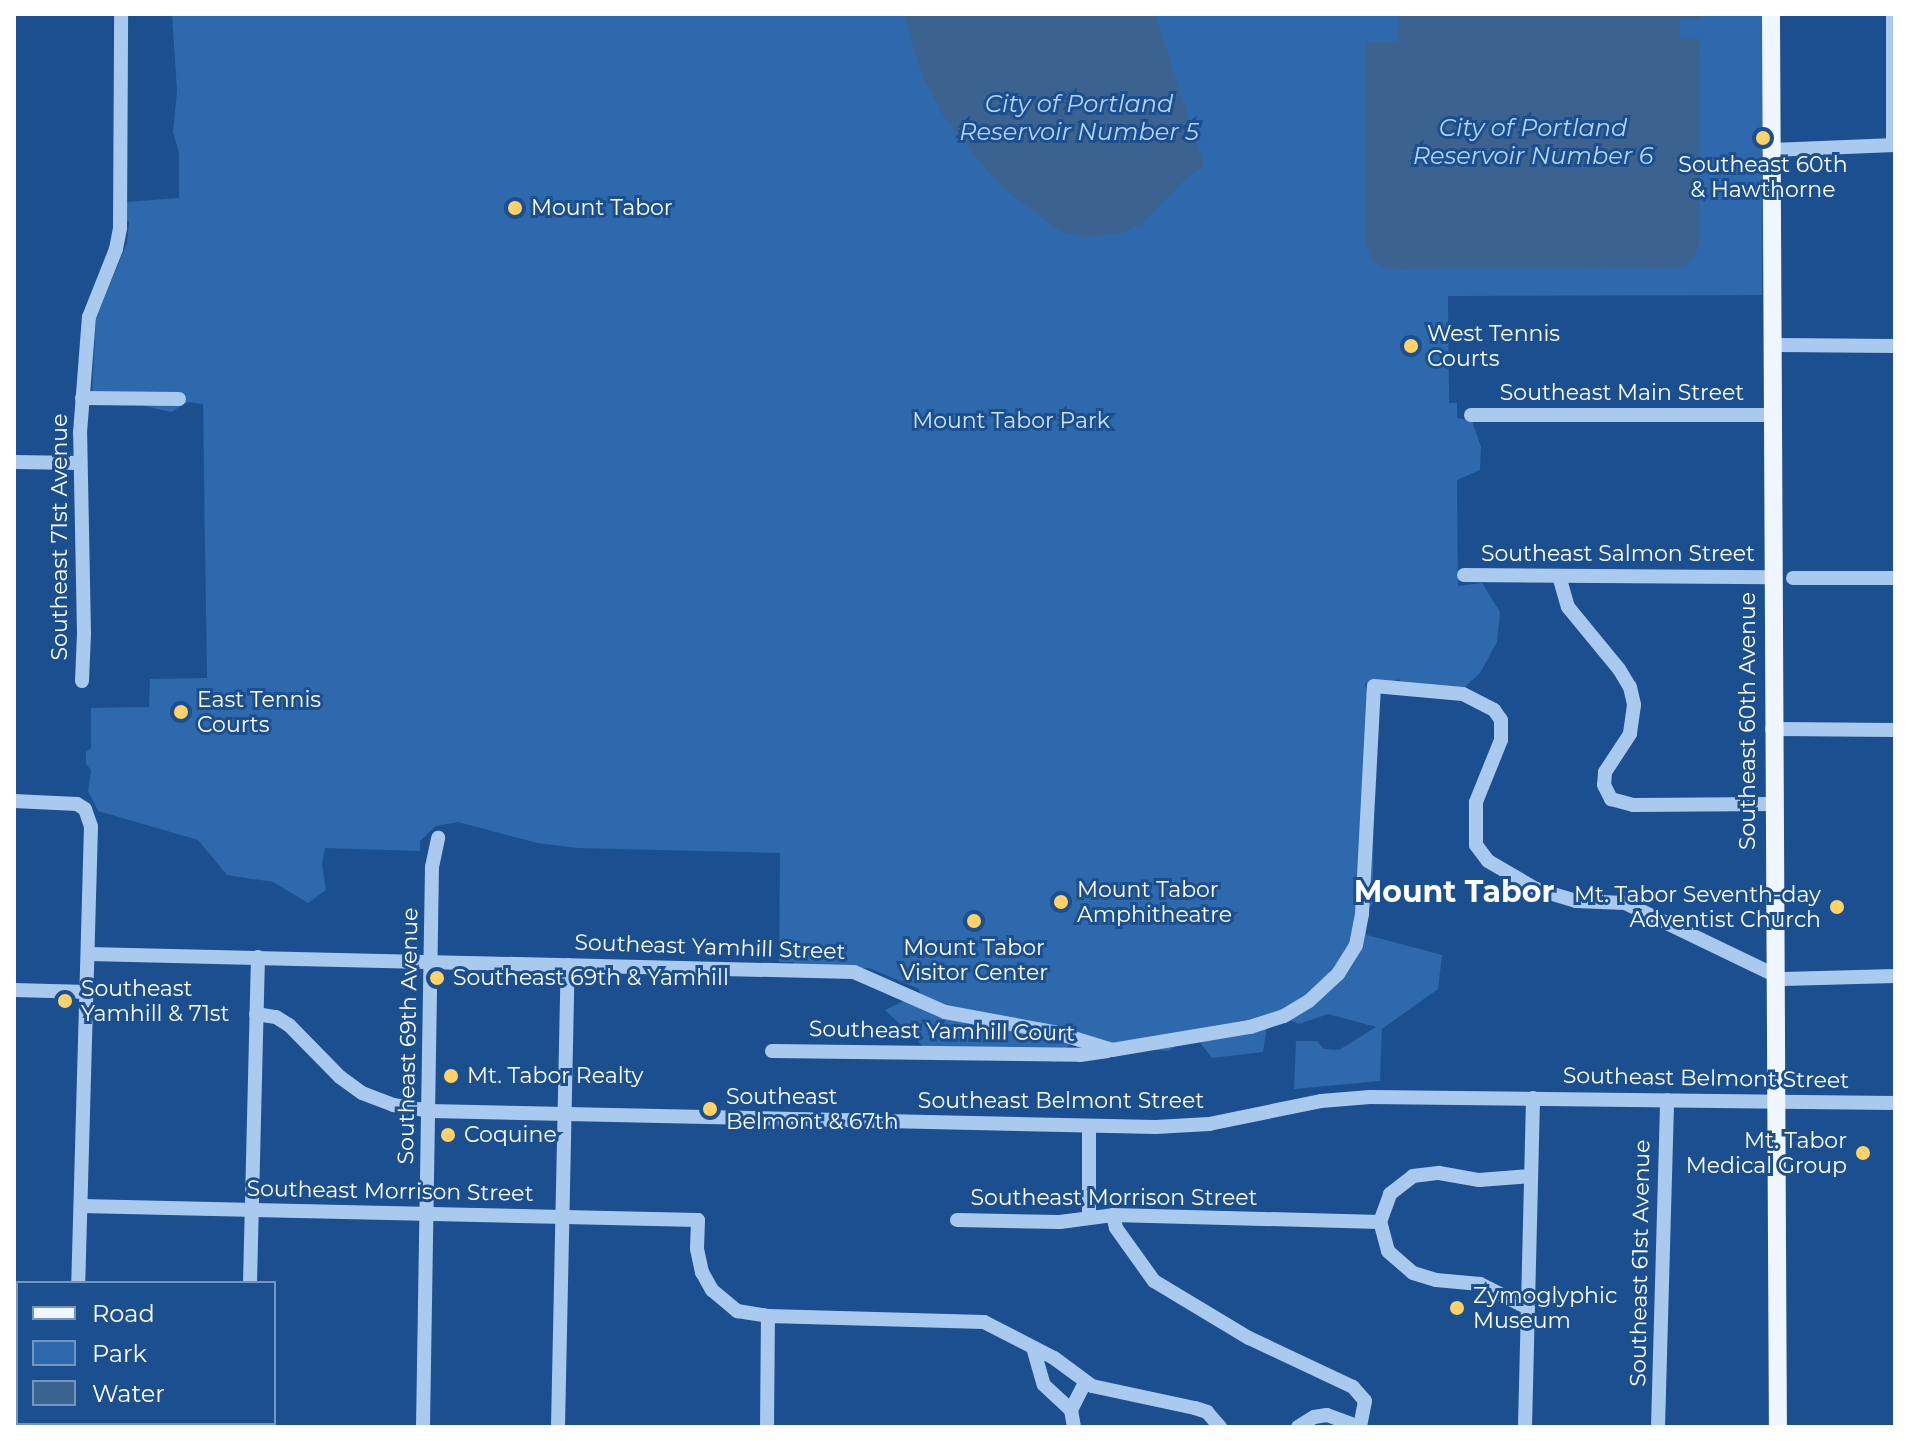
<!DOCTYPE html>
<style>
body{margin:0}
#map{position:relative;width:1909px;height:1441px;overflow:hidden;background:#1b4f8f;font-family:Montserrat,sans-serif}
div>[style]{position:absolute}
.green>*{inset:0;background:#2e69ad}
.water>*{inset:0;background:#3c6290}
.minor>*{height:14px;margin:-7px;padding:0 7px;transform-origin:7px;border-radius:7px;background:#a9c9ee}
.major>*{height:18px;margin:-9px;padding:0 9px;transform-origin:9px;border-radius:9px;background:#f0f6ff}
.dots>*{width:22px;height:22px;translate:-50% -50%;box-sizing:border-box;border:4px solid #1b4f8f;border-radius:50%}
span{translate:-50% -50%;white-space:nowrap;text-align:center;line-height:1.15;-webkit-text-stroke:6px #1b4f8f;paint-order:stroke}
.poi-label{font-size:22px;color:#fff}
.left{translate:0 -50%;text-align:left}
.right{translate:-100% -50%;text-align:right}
.street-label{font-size:22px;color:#fff}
.park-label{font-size:22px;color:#cfe3fa}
.water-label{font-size:24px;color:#b5d3f5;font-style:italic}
.district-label{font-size:30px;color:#fff;font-weight:700}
.frame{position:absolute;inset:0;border:16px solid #fff;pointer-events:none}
.legend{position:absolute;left:16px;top:1281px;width:260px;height:144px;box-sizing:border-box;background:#1b4f8f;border:2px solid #7695bc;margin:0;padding:10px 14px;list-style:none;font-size:24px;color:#fff}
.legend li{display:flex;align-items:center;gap:16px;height:40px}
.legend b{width:40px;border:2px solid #7695bc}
</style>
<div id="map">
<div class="green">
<div style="clip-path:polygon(172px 14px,1763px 14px,1762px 295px,1448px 296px,1449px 403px,1457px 403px,1457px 418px,1472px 421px,1481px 447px,1480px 470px,1457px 480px,1458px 586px,1482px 583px,1500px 612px,1497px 642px,1480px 673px,1458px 693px,1414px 692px,1398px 679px,1388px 688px,1365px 683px,1374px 719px,1373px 903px,1360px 922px,1367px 935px,1442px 955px,1438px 989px,1382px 1029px,1380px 1081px,1294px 1089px,1296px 1041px,1317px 1041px,1324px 1049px,1339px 1050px,1376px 1027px,1328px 1014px,1299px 1024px,1275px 1014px,1267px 1026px,1263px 1052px,1212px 1058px,1195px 1036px,1168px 1051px,1074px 1039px,1056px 1062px,924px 1047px,885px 1010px,920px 993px,919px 989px,869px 968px,794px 967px,794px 962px,779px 962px,780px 853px,577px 848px,537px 843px,458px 822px,436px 826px,420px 841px,420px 851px,325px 848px,322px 864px,326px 890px,308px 903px,273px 882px,227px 875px,198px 840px,98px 811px,88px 791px,91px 770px,86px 764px,86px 752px,91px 748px,91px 708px,149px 707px,150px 679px,207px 678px,203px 404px,188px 402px,171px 412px,145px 406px,120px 393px,92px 393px,96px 318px,127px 243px,129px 222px,126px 220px,126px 202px,179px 198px,179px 153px,173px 132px,177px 91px)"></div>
</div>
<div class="water">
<div style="clip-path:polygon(904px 14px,1155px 14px,1204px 166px,1187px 177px,1141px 224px,1121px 233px,1083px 237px,1060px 231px,1000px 186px,944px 117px,922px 76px)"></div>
<div style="clip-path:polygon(1366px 14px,1699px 14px,1699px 19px,1679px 20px,1680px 39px,1700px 39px,1699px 246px,1693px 259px,1678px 268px,1388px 269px,1373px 261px,1366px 244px,1366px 42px,1398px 42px,1399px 16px)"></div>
</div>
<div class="minor">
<div style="left:1893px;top:14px;width:131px;rotate:90deg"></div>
<div style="left:1771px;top:150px;width:124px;rotate:-2.3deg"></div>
<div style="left:1772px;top:345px;width:123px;rotate:0.5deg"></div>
<div style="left:82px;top:398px;width:97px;rotate:0.6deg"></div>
<div style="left:1471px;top:415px;width:301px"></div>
<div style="left:14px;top:462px;width:65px;rotate:0.9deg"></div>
<div style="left:1464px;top:575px;width:308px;rotate:0.4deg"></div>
<div style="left:1559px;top:576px;width:32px;rotate:74deg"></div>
<div style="left:1568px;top:607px;width:80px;rotate:50.6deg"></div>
<div style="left:1619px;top:669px;width:21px;rotate:59deg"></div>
<div style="left:1630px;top:687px;width:18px;rotate:77deg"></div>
<div style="left:1634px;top:705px;width:29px;rotate:98deg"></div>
<div style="left:1630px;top:734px;width:45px;rotate:123.3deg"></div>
<div style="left:1605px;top:772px;width:13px;rotate:94deg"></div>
<div style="left:1604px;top:785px;width:16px;rotate:63deg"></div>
<div style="left:1611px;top:799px;width:23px;rotate:15deg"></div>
<div style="left:1633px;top:805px;width:139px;rotate:-0.4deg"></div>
<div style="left:1793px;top:578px;width:102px"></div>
<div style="left:82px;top:681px;width:47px;rotate:-87.6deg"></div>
<div style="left:84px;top:634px;width:201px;rotate:-91.1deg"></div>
<div style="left:80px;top:433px;width:116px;rotate:-85.6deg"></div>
<div style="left:89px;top:317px;width:73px;rotate:-68.3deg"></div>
<div style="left:116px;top:249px;width:21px;rotate:-79deg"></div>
<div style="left:120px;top:228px;width:214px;rotate:-89.7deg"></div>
<div style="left:1772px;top:729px;width:123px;rotate:0.5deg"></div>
<div style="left:14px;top:801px;width:63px;rotate:2.7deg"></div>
<div style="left:77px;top:804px;width:9px;rotate:32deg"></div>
<div style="left:85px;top:809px;width:18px;rotate:71deg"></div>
<div style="left:91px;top:826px;width:457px;rotate:91.6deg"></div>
<div style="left:89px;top:954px;width:765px;rotate:1.35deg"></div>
<div style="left:854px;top:972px;width:99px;rotate:23.7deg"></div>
<div style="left:945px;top:1012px;width:111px;rotate:10.4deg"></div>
<div style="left:1054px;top:1032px;width:61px;rotate:17.2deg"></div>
<div style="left:1112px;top:1050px;width:140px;rotate:-9.5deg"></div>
<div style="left:1250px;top:1027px;width:36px;rotate:-18deg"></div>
<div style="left:1284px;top:1016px;width:29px;rotate:-31deg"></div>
<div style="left:1309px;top:1001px;width:40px;rotate:-43deg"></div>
<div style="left:1338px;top:974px;width:34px;rotate:-58deg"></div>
<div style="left:1356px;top:945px;width:32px;rotate:-79deg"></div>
<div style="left:1362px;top:914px;width:228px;rotate:-87deg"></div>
<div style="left:1374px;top:686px;width:89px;rotate:5.1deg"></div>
<div style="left:1463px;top:694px;width:35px;rotate:27deg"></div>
<div style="left:1494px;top:710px;width:12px;rotate:55deg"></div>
<div style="left:1501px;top:720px;width:20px;rotate:90deg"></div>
<div style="left:1501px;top:740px;width:67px;rotate:112deg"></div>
<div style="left:1476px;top:802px;width:43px;rotate:90deg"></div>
<div style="left:1476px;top:845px;width:20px;rotate:53deg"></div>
<div style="left:1488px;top:861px;width:56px;rotate:30.3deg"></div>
<div style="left:1536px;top:889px;width:42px;rotate:16.7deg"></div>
<div style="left:1576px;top:901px;width:49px;rotate:2.3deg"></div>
<div style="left:1625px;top:903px;width:175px;rotate:25.7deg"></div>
<div style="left:1783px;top:979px;width:112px;rotate:-1.5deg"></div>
<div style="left:14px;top:990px;width:74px;rotate:1.5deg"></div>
<div style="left:256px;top:1014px;width:20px;rotate:9deg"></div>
<div style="left:276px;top:1017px;width:15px;rotate:32deg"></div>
<div style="left:289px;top:1025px;width:73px;rotate:45.6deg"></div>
<div style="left:340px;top:1077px;width:27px;rotate:36deg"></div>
<div style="left:362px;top:1093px;width:33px;rotate:21deg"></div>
<div style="left:393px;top:1105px;width:36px;rotate:9deg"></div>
<div style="left:429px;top:1111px;width:727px;rotate:1.26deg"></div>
<div style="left:1156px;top:1127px;width:53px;rotate:-3.2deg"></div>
<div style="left:1209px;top:1124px;width:114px;rotate:-11.6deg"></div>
<div style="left:1321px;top:1101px;width:49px;rotate:-4.7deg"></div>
<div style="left:1370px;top:1097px;width:525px;rotate:0.65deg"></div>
<div style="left:772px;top:1051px;width:308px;rotate:0.7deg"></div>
<div style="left:1080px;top:1055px;width:28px;rotate:-8deg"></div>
<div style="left:81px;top:1206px;width:617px;rotate:1.3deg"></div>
<div style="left:698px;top:1220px;width:29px;rotate:92deg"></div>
<div style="left:697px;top:1249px;width:24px;rotate:78deg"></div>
<div style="left:702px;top:1272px;width:21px;rotate:61deg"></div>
<div style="left:712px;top:1290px;width:33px;rotate:40deg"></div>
<div style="left:737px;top:1311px;width:31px;rotate:9deg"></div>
<div style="left:768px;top:1316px;width:216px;rotate:1.6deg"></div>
<div style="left:984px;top:1322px;width:79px;rotate:27.2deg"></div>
<div style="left:1054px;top:1358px;width:47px;rotate:36.4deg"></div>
<div style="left:1092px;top:1386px;width:105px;rotate:12.1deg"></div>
<div style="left:1195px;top:1408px;width:13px;rotate:18deg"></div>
<div style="left:1207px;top:1412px;width:20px;rotate:49deg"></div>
<div style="left:1113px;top:1215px;width:13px;rotate:77deg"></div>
<div style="left:1116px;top:1228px;width:65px;rotate:54.4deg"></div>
<div style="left:1154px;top:1281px;width:111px;rotate:31deg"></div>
<div style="left:1249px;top:1338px;width:115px;rotate:25.2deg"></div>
<div style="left:1353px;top:1387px;width:18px;rotate:49deg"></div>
<div style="left:1365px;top:1401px;width:26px;rotate:101deg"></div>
<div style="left:1089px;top:1216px;width:90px;rotate:-90deg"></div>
<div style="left:957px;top:1220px;width:103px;rotate:1.1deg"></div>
<div style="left:1060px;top:1222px;width:53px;rotate:-7.5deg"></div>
<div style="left:1113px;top:1215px;width:267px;rotate:1.5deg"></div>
<div style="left:250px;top:1283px;width:326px;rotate:-88.6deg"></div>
<div style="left:1528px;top:1308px;width:54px;rotate:-153.4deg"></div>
<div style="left:1480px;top:1284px;width:44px;rotate:-174.8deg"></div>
<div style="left:1436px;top:1280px;width:24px;rotate:-163deg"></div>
<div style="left:1413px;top:1273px;width:33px;rotate:-139deg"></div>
<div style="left:1388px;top:1251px;width:30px;rotate:-105deg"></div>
<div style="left:1380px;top:1222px;width:30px;rotate:-70deg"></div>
<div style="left:1390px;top:1194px;width:29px;rotate:-38deg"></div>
<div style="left:1413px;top:1176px;width:26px;rotate:-7deg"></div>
<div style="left:1439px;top:1173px;width:41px;rotate:9.9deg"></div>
<div style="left:1479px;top:1180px;width:52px;rotate:-4.4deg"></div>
<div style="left:14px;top:1325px;width:4px"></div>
<div style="left:1034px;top:1351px;width:35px;rotate:74deg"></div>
<div style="left:1044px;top:1385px;width:37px;rotate:43deg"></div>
<div style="left:1071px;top:1410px;width:17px;rotate:80deg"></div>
<div style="left:1071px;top:1410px;width:31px;rotate:-63deg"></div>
<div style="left:74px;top:1427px;width:4px;rotate:-90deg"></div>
<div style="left:248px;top:1427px;width:4px;rotate:-90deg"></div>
<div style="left:423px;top:1427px;width:560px;rotate:-89.08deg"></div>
<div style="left:432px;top:867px;width:30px;rotate:-78deg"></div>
<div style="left:558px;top:1427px;width:462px;rotate:-88.8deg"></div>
<div style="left:767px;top:1427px;width:111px;rotate:-89.5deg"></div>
<div style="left:1298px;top:1427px;width:19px;rotate:-32deg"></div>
<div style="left:1314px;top:1417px;width:13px;rotate:-9deg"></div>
<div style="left:1327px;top:1415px;width:35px;rotate:20deg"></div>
<div style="left:1525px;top:1427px;width:329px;rotate:-88.6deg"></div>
<div style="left:1658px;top:1427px;width:327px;rotate:-88.4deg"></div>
</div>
<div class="major">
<div style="left:1771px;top:14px;width:1413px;rotate:89.72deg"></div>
</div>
<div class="dots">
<div style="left:1763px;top:138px;background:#ffd166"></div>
<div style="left:515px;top:208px;background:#ffd166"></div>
<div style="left:1411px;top:346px;background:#ffd166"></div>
<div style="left:181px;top:712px;background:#ffd166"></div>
<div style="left:1061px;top:902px;background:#ffd166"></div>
<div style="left:1837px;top:907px;background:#ffd166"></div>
<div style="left:974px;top:921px;background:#ffd166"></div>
<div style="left:437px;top:978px;background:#ffd166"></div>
<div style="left:65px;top:1001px;background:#ffd166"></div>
<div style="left:451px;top:1076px;background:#ffd166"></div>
<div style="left:710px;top:1109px;background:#ffd166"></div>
<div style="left:448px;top:1135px;background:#ffd166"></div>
<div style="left:1863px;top:1153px;background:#ffd166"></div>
<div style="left:1457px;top:1308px;background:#ffd166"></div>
</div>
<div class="poi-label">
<span style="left:1763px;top:177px">Southeast 60th<br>&amp; Hawthorne</span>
<span class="left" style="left:531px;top:208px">Mount Tabor</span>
<span class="left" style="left:1427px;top:346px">West Tennis<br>Courts</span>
<span class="left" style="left:197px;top:712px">East Tennis<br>Courts</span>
<span class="left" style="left:1077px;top:902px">Mount Tabor<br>Amphitheatre</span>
<span class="right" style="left:1821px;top:907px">Mt. Tabor Seventh-day<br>Adventist Church</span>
<span style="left:974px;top:960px">Mount Tabor<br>Visitor Center</span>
<span class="left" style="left:453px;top:978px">Southeast 69th &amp; Yamhill</span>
<span class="left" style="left:81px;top:1001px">Southeast<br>Yamhill &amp; 71st</span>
<span class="left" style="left:467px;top:1076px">Mt. Tabor Realty</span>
<span class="left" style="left:726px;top:1109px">Southeast<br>Belmont &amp; 67th</span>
<span class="left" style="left:464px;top:1135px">Coquine</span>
<span class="right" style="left:1847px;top:1153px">Mt. Tabor<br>Medical Group</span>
<span class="left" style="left:1473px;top:1308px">Zymoglyphic<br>Museum</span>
</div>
<div class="street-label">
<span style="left:1622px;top:393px">Southeast Main Street</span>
<span style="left:60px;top:537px;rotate:-90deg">Southeast 71st Avenue</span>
<span style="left:1618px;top:554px">Southeast Salmon Street</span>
<span style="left:1748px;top:721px;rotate:-90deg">Southeast 60th Avenue</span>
<span style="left:710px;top:947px;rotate:2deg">Southeast Yamhill Street</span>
<span style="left:942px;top:1031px;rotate:1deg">Southeast Yamhill Court</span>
<span style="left:408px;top:1036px;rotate:-89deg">Southeast 69th Avenue</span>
<span style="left:1706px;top:1078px;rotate:1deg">Southeast Belmont Street</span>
<span style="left:1061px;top:1101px">Southeast Belmont Street</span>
<span style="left:390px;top:1191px;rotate:1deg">Southeast Morrison Street</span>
<span style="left:1114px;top:1198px">Southeast Morrison Street</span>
<span style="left:1640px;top:1263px;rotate:-89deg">Southeast 61st Avenue</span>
</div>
<div class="park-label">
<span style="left:1011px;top:421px">Mount Tabor Park</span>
</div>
<div class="water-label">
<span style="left:1079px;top:118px">City of Portland<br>Reservoir Number 5</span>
<span style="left:1533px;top:142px">City of Portland<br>Reservoir Number 6</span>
</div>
<div class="district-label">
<span style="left:1454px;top:892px">Mount Tabor</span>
</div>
<div class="frame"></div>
<ul class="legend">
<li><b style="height:10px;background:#f0f6ff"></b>Road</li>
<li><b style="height:22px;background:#2e69ad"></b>Park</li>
<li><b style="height:22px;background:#3c6290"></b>Water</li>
</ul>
</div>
